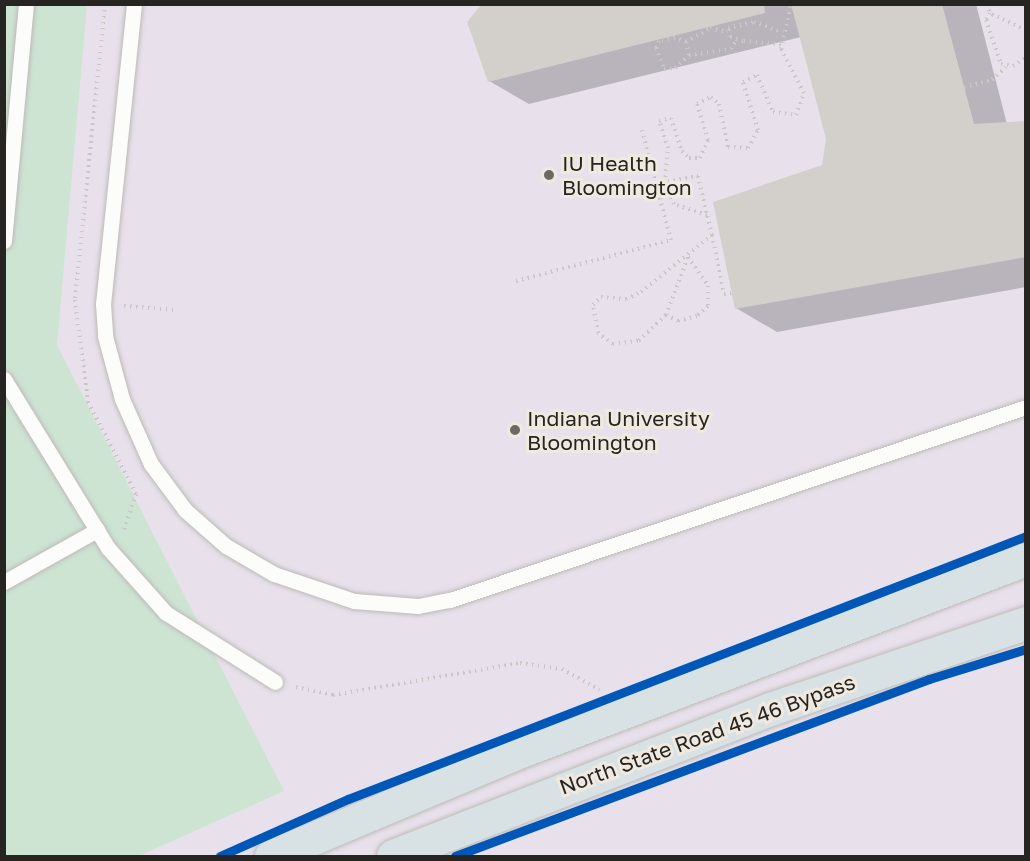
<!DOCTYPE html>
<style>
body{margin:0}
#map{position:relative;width:1030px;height:861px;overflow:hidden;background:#ece8e4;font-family:"Golos Text",sans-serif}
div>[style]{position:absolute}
.education>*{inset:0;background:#e8e1eb;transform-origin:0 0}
.green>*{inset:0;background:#cde4d3}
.shadow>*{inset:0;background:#0003}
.building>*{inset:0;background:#d3d0cc}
.path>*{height:4px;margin-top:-2px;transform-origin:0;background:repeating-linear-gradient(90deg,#c9c8c6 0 1.5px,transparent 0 6px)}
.roads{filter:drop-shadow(0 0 2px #bdbab7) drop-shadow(0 0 2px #bdbab7)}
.service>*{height:15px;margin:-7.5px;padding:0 7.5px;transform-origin:7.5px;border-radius:7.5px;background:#fcfcfb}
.trunk>*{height:33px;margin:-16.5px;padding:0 16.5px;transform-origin:16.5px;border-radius:16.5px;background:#d8e1e3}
.cycleway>*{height:9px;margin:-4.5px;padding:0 4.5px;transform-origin:4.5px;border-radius:4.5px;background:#0057b8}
.dots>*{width:16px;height:16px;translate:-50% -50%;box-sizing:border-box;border:3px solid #f0e9e0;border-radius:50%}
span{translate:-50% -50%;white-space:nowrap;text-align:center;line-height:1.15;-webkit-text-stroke:6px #f0e9e0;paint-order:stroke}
.poi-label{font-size:21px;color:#272521}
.left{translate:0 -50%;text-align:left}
.street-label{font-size:21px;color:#272521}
.frame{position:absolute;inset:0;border:6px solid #272521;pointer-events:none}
</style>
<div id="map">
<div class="education">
<div style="left:5px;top:5px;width:1020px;height:851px"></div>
</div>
<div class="green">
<div style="clip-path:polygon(5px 5px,87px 5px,57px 345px,284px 791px,139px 856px,5px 856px)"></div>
</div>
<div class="shadow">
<div style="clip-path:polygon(484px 4px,976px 4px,1007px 124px,1026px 123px,1026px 287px,777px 332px,736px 308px,823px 166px,828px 139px,801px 37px,529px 104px,489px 81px)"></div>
</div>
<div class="building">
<div style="clip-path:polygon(482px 4px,764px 4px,765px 13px,488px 82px,467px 22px)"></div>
<div style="clip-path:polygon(791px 4px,942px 4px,974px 124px,1026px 121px,1026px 257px,735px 309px,713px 202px,822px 165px,826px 139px)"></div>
</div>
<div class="path">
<div style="left:105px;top:4px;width:298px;rotate:95.8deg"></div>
<div style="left:75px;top:300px;width:103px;rotate:82.7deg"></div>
<div style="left:88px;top:402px;width:104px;rotate:62.4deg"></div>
<div style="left:136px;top:494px;width:41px;rotate:108.4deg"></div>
<div style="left:987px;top:4px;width:9px;rotate:72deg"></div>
<div style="left:1026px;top:30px;width:40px;rotate:-155deg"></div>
<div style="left:990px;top:13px;width:8px;rotate:120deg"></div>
<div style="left:986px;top:20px;width:46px;rotate:71.2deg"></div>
<div style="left:1001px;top:64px;width:12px;rotate:9deg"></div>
<div style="left:1013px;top:66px;width:15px;rotate:-32deg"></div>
<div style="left:686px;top:42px;width:28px;rotate:-30deg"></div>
<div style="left:710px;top:28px;width:18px;rotate:13deg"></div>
<div style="left:781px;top:44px;width:38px;rotate:-175deg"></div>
<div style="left:743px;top:41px;width:14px;rotate:-163deg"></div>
<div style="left:730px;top:37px;width:9px;rotate:-103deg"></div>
<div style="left:728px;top:28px;width:27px;rotate:-13deg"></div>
<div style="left:754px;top:22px;width:30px;rotate:20deg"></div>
<div style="left:689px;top:55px;width:13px;rotate:-103deg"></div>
<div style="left:686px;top:42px;width:12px;rotate:-160deg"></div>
<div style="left:675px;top:38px;width:16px;rotate:169deg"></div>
<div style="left:659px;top:41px;width:8px;rotate:113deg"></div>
<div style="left:656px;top:48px;width:22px;rotate:69deg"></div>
<div style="left:664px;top:69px;width:11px;rotate:-5deg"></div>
<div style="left:675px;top:68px;width:19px;rotate:-43deg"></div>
<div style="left:689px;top:55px;width:42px;rotate:-8.1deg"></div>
<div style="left:731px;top:49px;width:12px;rotate:-59deg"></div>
<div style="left:964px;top:87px;width:29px;rotate:-14deg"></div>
<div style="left:992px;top:80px;width:19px;rotate:-43deg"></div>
<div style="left:642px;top:130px;width:56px;rotate:75.5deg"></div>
<div style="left:656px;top:184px;width:43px;rotate:-10.8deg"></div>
<div style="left:698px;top:176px;width:40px;rotate:77deg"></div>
<div style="left:712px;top:235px;width:60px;rotate:78.5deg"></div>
<div style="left:724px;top:294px;width:8px;rotate:-7deg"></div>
<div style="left:516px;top:281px;width:160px;rotate:-14.8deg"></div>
<div style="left:671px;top:240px;width:58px;rotate:-105deg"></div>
<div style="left:656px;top:184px;width:24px;rotate:165deg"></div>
<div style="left:124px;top:306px;width:51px;rotate:4.5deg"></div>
<div style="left:666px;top:315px;width:62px;rotate:-69.2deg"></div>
<div style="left:688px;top:257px;width:35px;rotate:55deg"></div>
<div style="left:708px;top:286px;width:20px;rotate:90deg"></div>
<div style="left:708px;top:306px;width:15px;rotate:138deg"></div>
<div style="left:697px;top:316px;width:20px;rotate:165deg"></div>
<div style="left:678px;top:321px;width:13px;rotate:-153deg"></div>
<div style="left:666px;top:315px;width:38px;rotate:137deg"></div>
<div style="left:638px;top:341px;width:25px;rotate:173deg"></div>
<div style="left:613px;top:344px;width:19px;rotate:-144deg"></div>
<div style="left:598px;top:333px;width:28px;rotate:-100deg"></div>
<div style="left:593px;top:305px;width:11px;rotate:-45deg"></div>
<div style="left:601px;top:297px;width:25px;rotate:5deg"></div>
<div style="left:626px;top:299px;width:17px;rotate:-25deg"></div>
<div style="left:641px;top:292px;width:91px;rotate:-38.8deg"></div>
<div style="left:712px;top:235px;width:21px;rotate:-104deg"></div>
<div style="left:707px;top:215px;width:35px;rotate:-162deg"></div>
<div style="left:674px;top:204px;width:23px;rotate:-113deg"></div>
<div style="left:665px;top:183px;width:35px;rotate:-85deg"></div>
<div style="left:668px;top:148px;width:28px;rotate:-108deg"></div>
<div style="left:659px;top:121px;width:12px;rotate:-14deg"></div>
<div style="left:671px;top:118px;width:35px;rotate:72deg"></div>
<div style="left:682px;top:151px;width:10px;rotate:45deg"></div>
<div style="left:689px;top:158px;width:11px"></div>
<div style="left:700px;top:158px;width:20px;rotate:-66deg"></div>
<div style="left:708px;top:140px;width:38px;rotate:-107deg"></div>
<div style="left:697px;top:104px;width:16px;rotate:-27deg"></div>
<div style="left:711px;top:97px;width:11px;rotate:41deg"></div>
<div style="left:719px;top:104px;width:44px;rotate:78.2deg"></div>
<div style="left:728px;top:147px;width:20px;rotate:3deg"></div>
<div style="left:748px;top:148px;width:21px;rotate:-61deg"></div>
<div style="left:758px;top:130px;width:50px;rotate:-107.4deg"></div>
<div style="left:743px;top:82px;width:16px;rotate:-27deg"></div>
<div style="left:757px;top:75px;width:40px;rotate:66.6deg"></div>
<div style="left:773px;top:112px;width:23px;rotate:7deg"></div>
<div style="left:796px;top:115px;width:23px;rotate:-70deg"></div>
<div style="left:804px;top:93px;width:50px;rotate:-117.6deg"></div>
<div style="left:781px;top:49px;width:44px;rotate:-76.9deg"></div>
<div style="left:296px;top:687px;width:38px;rotate:12deg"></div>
<div style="left:333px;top:695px;width:190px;rotate:-9.7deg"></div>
<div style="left:520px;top:663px;width:42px;rotate:8.1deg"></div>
<div style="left:562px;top:669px;width:43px;rotate:28.9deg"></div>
</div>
<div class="roads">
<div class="service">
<div style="left:134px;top:4px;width:302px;rotate:95.9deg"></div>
<div style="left:103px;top:304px;width:32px;rotate:86deg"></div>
<div style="left:105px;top:336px;width:65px;rotate:74.9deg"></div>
<div style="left:122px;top:399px;width:71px;rotate:66deg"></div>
<div style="left:151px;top:464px;width:57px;rotate:53.5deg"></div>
<div style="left:185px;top:510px;width:55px;rotate:41.3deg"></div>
<div style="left:226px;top:546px;width:56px;rotate:30.3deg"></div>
<div style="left:274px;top:574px;width:84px;rotate:18.6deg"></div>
<div style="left:354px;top:601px;width:64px;rotate:4.5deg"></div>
<div style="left:418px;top:606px;width:33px;rotate:-11deg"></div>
<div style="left:450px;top:600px;width:607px;rotate:-18.52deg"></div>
<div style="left:4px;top:241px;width:238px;rotate:-84.7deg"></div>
<div style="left:4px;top:379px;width:198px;rotate:58.4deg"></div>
<div style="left:108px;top:548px;width:87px;rotate:48.3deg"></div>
<div style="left:166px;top:613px;width:129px;rotate:32.3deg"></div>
<div style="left:4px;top:582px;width:107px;rotate:-29.2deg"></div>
</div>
<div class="trunk">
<div style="left:271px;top:856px;width:271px;rotate:-22.8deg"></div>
<div style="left:521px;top:751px;width:540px;rotate:-20.82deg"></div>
<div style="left:393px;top:856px;width:405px;rotate:-21.3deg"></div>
<div style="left:770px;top:709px;width:270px;rotate:-18.6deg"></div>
</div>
</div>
<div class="cycleway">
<div style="left:220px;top:856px;width:140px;rotate:-24deg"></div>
<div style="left:348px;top:799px;width:727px;rotate:-21.2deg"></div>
<div style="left:455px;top:856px;width:506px;rotate:-20.48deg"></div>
<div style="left:929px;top:679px;width:102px;rotate:-17.2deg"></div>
</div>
<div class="dots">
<div style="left:549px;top:175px;background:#6c6965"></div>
<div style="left:515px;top:430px;background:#6c6965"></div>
</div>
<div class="poi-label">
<span class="left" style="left:562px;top:175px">IU Health<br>Bloomington</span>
<span class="left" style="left:527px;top:430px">Indiana University<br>Bloomington</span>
</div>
<div class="street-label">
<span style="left:707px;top:734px;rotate:-20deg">North State Road 45 46 Bypass</span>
</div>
<div class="frame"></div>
</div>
